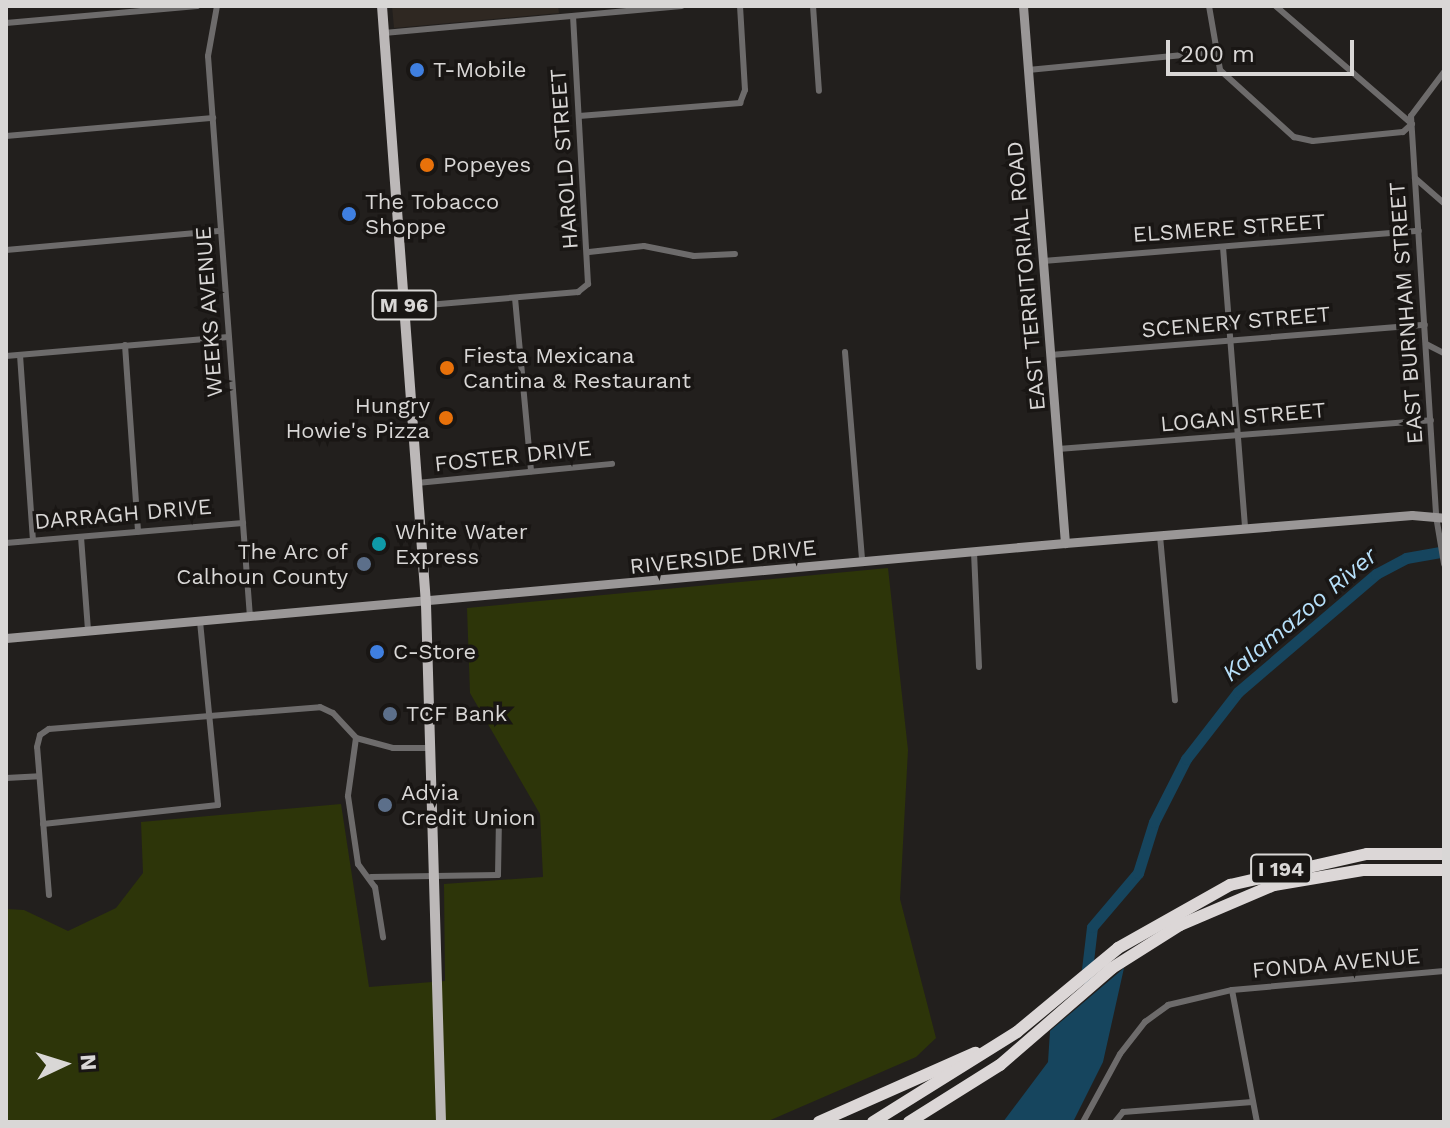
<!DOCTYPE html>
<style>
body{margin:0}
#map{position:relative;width:1450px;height:1128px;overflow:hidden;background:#221f1d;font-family:"Work Sans",sans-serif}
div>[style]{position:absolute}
.built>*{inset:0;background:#2f2822}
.green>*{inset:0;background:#2d3509}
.water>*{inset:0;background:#16455e}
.river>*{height:11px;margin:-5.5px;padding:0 5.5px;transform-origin:5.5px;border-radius:5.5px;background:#16455e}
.street>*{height:6px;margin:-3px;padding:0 3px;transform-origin:3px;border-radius:3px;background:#6d6b6b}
.secondary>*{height:9px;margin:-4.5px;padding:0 4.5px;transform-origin:4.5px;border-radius:4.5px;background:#9a9797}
.primary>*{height:10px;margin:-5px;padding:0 5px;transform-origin:5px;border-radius:5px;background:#bcb8b8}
.highway>*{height:12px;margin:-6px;padding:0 6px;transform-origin:6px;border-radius:6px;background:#dcd7d7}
.dots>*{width:22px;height:22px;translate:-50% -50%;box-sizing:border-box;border:4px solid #191614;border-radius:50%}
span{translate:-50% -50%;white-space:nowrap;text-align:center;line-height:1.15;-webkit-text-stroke:7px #191614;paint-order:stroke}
.shield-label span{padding:2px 6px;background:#191614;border:2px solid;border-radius:6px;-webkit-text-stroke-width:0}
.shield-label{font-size:20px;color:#d9d7d6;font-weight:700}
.poi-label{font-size:22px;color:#d9d7d6}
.left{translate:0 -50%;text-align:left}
.right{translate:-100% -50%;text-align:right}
.street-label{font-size:22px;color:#d9d7d6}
.water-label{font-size:24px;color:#b6dff9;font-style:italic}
.frame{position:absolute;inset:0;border:8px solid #d9d7d6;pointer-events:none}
.north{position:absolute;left:24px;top:1024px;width:80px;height:80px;-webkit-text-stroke:6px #191614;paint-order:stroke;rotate:86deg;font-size:22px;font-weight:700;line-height:32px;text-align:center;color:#d9d7d6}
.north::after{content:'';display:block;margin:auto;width:28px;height:36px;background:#d9d7d6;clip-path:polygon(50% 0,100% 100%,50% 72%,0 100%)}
.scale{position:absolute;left:1166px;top:40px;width:188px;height:36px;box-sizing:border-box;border:4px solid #d9d7d6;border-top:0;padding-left:10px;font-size:24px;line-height:28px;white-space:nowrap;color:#d9d7d6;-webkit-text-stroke:6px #191614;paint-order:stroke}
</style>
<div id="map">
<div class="built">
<div style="clip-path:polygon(392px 6px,558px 6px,559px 13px,394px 28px)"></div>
</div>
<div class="green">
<div style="clip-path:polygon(888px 568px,908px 750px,900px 899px,936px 1038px,916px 1057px,766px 1122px,6px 1122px,6px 909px,24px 910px,68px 931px,116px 908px,143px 873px,141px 822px,341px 804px,369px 987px,445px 981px,444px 884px,543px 877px,540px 814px,470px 693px,467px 608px)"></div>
</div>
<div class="water">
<div style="clip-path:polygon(1124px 968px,1103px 1062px,1073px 1122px,1003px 1122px,1048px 1062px,1050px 1031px)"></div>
</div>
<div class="river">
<div style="left:1086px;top:978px;width:51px;rotate:-83.3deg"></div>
<div style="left:1092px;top:927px;width:71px;rotate:-49.6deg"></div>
<div style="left:1138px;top:873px;width:53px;rotate:-72.6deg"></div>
<div style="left:1154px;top:822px;width:71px;rotate:-63.1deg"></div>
<div style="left:1186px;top:759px;width:85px;rotate:-52.2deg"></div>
<div style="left:1238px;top:692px;width:182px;rotate:-40.5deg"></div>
<div style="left:1376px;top:574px;width:34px;rotate:-28deg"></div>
<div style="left:1406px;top:558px;width:39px;rotate:-10deg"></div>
</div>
<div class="street">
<div style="left:217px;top:6px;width:51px;rotate:100.2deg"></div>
<div style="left:208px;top:56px;width:563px;rotate:85.72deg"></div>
<div style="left:813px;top:6px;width:85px;rotate:86deg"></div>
<div style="left:1209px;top:6px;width:65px;rotate:80.2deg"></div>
<div style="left:1220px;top:70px;width:100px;rotate:42.2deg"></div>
<div style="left:1294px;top:137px;width:19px;rotate:12deg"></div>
<div style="left:1313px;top:141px;width:90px;rotate:-5.7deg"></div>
<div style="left:1403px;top:132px;width:12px;rotate:-42deg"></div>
<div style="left:1412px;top:124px;width:180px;rotate:-139.1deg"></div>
<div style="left:6px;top:23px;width:192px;rotate:-5.1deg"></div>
<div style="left:384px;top:33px;width:299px;rotate:-5.2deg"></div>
<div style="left:1028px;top:70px;width:187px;rotate:-5.5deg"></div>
<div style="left:1444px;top:72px;width:55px;rotate:126.9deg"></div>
<div style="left:1411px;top:116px;width:401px;rotate:86.4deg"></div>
<div style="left:1436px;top:516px;width:49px;rotate:80.5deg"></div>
<div style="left:579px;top:116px;width:162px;rotate:-4.6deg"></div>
<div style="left:740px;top:103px;width:14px;rotate:-69deg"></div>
<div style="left:745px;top:90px;width:84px;rotate:-93.4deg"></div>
<div style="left:6px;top:136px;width:208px;rotate:-5deg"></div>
<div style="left:1415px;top:178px;width:38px;rotate:41deg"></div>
<div style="left:1223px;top:247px;width:283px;rotate:85.5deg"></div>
<div style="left:6px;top:250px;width:216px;rotate:-5.1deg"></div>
<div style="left:589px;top:252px;width:55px;rotate:-6.2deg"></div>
<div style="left:644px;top:246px;width:51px;rotate:11.3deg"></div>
<div style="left:694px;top:256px;width:41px;rotate:-2.8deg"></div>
<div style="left:1043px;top:261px;width:377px;rotate:-4.6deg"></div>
<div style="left:515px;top:298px;width:174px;rotate:84.7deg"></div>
<div style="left:404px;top:307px;width:175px;rotate:-4.9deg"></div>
<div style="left:578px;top:292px;width:13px;rotate:-39deg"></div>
<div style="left:588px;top:284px;width:268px;rotate:-93.2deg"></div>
<div style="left:1426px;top:344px;width:20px;rotate:27deg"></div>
<div style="left:125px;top:345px;width:187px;rotate:86deg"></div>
<div style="left:845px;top:352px;width:210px;rotate:85.3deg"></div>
<div style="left:20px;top:355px;width:185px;rotate:86deg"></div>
<div style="left:1050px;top:355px;width:376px;rotate:-4.6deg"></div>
<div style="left:6px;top:356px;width:223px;rotate:-4.9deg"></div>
<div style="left:1058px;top:449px;width:374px;rotate:-4.4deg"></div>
<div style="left:417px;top:483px;width:196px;rotate:-5.6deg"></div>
<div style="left:1160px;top:536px;width:165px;rotate:84.8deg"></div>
<div style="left:81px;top:537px;width:94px;rotate:85.7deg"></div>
<div style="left:6px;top:543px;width:238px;rotate:-4.8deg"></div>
<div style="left:974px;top:552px;width:115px;rotate:87.5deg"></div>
<div style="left:356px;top:738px;width:59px;rotate:97.9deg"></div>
<div style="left:348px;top:796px;width:69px;rotate:81.6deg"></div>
<div style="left:358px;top:864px;width:29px;rotate:54deg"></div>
<div style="left:375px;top:887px;width:51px;rotate:80.9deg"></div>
<div style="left:6px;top:778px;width:33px;rotate:-3deg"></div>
<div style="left:43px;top:824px;width:176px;rotate:-6.2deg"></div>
<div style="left:218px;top:805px;width:185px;rotate:-95.6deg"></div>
<div style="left:371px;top:877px;width:127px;rotate:-0.9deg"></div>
<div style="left:498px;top:875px;width:60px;rotate:-89deg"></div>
<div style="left:49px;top:895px;width:148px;rotate:-94.6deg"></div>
<div style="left:37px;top:747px;width:12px;rotate:-76deg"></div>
<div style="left:40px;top:735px;width:11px;rotate:-34deg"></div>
<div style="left:49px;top:729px;width:272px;rotate:-4.6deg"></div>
<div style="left:320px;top:707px;width:14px;rotate:25deg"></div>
<div style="left:333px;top:713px;width:34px;rotate:47deg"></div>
<div style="left:356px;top:738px;width:38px;rotate:15deg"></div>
<div style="left:393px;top:748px;width:34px"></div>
<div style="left:1232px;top:990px;width:134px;rotate:79.3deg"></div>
<div style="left:1083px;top:1122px;width:77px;rotate:-61.4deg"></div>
<div style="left:1120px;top:1054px;width:41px;rotate:-52deg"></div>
<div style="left:1145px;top:1022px;width:29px;rotate:-36deg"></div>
<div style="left:1168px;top:1005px;width:66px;rotate:-13.2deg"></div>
<div style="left:1232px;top:990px;width:213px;rotate:-5.1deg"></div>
<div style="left:1115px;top:1122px;width:13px;rotate:-51deg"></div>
<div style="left:1123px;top:1112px;width:130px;rotate:-4.4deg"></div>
</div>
<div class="secondary">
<div style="left:1023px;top:6px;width:539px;rotate:85.53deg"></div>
<div style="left:6px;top:638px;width:1063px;rotate:-5.13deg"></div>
<div style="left:1065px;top:543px;width:348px;rotate:-4.6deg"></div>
<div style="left:1412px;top:515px;width:32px;rotate:5deg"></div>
</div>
<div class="primary">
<div style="left:382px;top:6px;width:600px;rotate:85.79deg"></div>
<div style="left:426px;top:604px;width:518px;rotate:88.34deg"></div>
</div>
<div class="highway">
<div style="left:819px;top:1122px;width:171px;rotate:-23.9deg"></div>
<div style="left:873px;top:1122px;width:170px;rotate:-32deg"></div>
<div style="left:1017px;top:1032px;width:131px;rotate:-39.7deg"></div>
<div style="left:1118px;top:948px;width:129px;rotate:-29.4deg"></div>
<div style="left:1230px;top:885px;width:140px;rotate:-12.8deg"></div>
<div style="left:1367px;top:854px;width:77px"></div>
<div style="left:909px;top:1122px;width:107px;rotate:-32.1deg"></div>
<div style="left:1000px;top:1065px;width:148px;rotate:-40.9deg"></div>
<div style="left:1112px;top:968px;width:80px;rotate:-32.3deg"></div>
<div style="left:1180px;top:925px;width:102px;rotate:-23.1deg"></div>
<div style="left:1274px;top:885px;width:90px;rotate:-9.6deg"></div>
<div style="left:1363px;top:870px;width:81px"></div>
</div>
<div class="dots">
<div style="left:417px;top:70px;background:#3f7fe0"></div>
<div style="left:427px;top:165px;background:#e8710a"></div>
<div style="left:349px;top:214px;background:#3f7fe0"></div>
<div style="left:447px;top:368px;background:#e8710a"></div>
<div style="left:446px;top:418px;background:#e8710a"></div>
<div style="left:379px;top:544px;background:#0f9aa8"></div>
<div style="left:364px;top:564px;background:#5c6f8a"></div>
<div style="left:377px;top:652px;background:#3f7fe0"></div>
<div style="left:390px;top:714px;background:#5c6f8a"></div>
<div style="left:385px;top:805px;background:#5c6f8a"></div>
</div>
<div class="shield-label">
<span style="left:404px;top:305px">M 96</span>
<span style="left:1281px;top:869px">I 194</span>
</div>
<div class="poi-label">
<span class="left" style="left:433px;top:70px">T-Mobile</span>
<span class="left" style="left:443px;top:165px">Popeyes</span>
<span class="left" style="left:365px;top:214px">The Tobacco<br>Shoppe</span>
<span class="left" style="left:463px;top:368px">Fiesta Mexicana<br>Cantina &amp; Restaurant</span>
<span class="right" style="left:430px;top:418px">Hungry<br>Howie's Pizza</span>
<span class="left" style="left:395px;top:544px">White Water<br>Express</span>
<span class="right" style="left:348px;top:564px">The Arc of<br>Calhoun County</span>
<span class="left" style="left:393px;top:652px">C-Store</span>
<span class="left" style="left:406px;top:714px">TCF Bank</span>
<span class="left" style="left:401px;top:805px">Advia<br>Credit Union</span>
</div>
<div class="street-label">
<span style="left:564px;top:159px;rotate:-94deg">HAROLD STREET</span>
<span style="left:1229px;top:228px;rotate:-4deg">ELSMERE STREET</span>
<span style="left:1026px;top:276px;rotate:-95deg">EAST TERRITORIAL ROAD</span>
<span style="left:209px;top:312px;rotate:-94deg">WEEKS AVENUE</span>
<span style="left:1406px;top:313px;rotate:-94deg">EAST BURNHAM STREET</span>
<span style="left:1236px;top:322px;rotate:-5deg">SCENERY STREET</span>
<span style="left:1243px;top:417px;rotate:-5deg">LOGAN STREET</span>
<span style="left:513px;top:456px;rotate:-6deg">FOSTER DRIVE</span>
<span style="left:123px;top:514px;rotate:-5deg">DARRAGH DRIVE</span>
<span style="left:723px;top:557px;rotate:-6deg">RIVERSIDE DRIVE</span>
<span style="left:1336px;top:963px;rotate:-5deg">FONDA AVENUE</span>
</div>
<div class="water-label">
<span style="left:1300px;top:615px;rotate:-40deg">Kalamazoo River</span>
</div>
<div class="frame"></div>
<div class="north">N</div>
<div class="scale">200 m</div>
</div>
